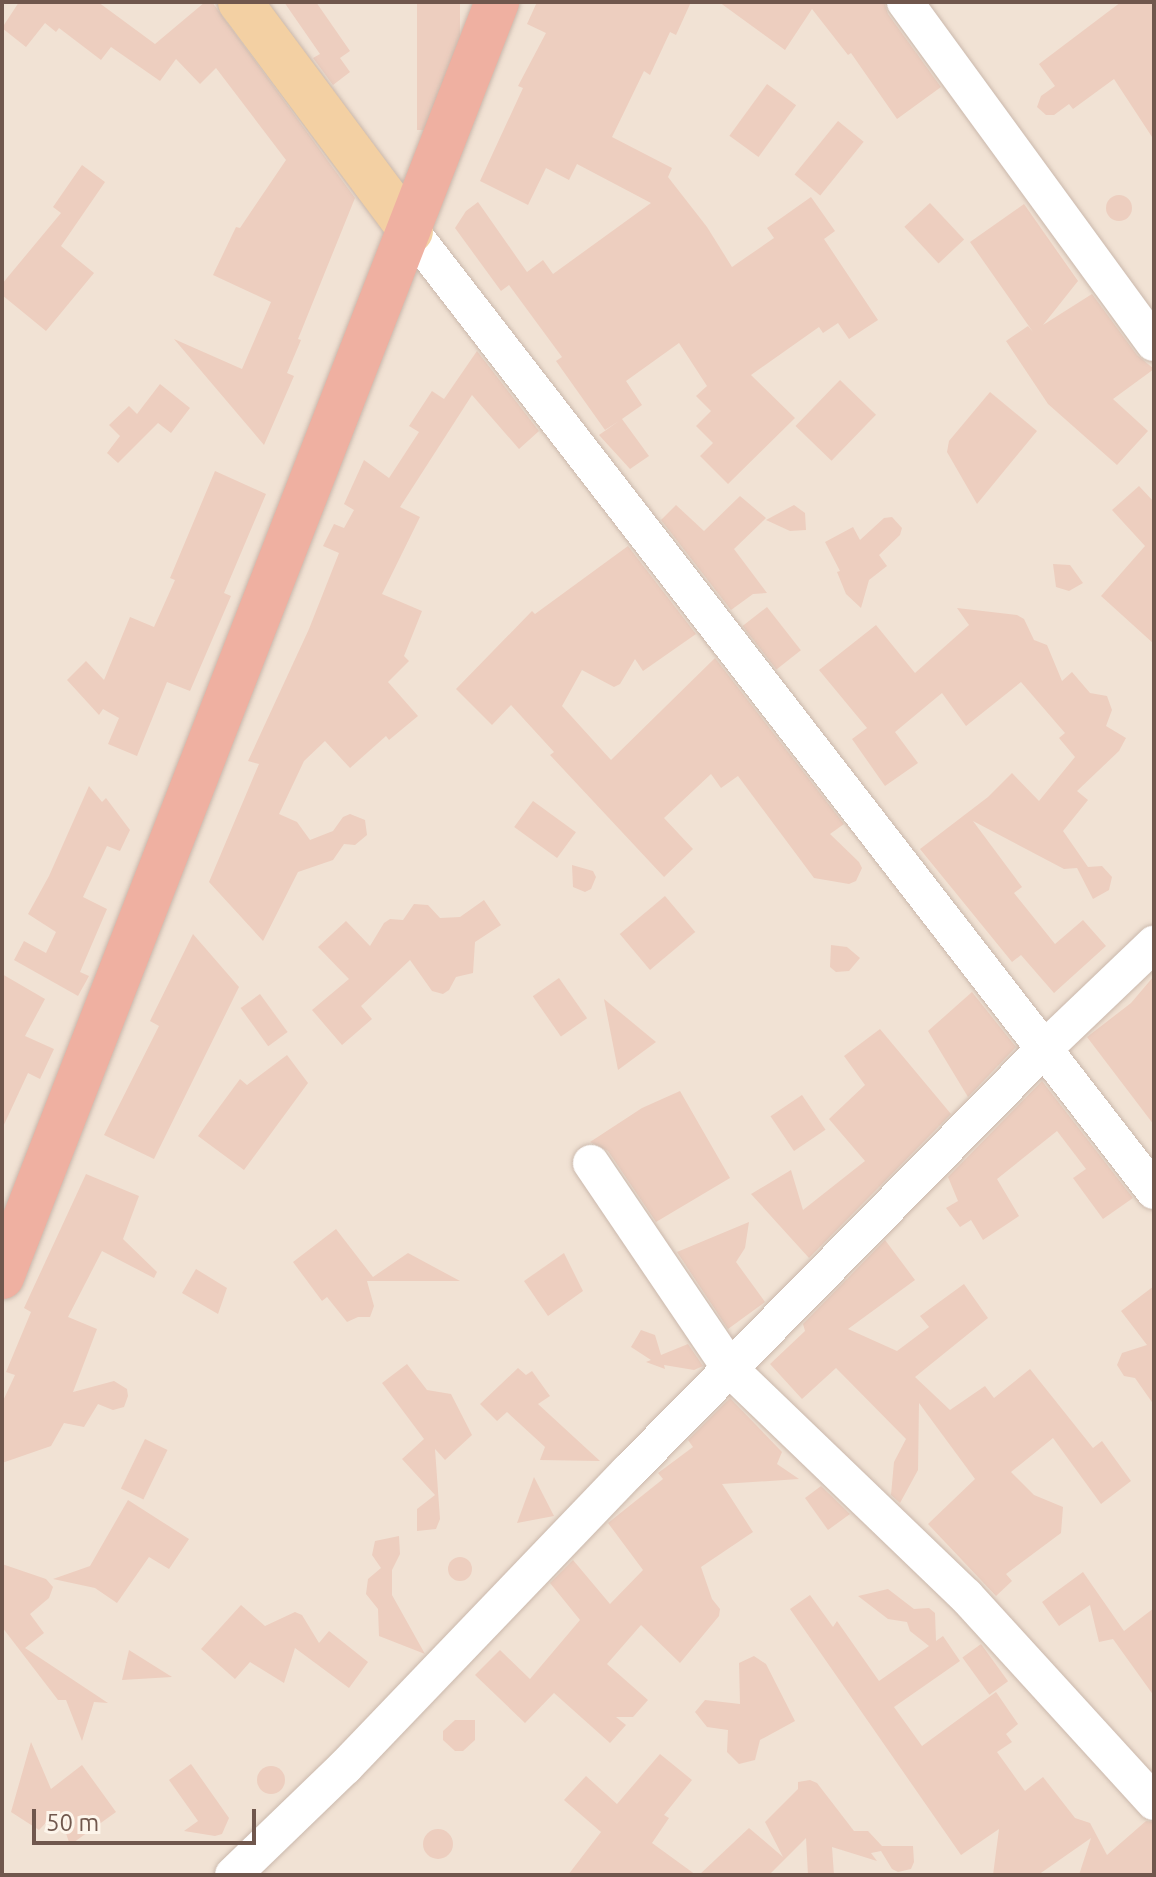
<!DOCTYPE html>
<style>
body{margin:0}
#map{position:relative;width:1156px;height:1877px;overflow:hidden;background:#faf0e5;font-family:Ubuntu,sans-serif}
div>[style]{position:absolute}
.residential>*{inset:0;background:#f1e2d4;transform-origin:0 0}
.building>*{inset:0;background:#edcebf;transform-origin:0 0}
.round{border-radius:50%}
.roads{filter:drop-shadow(0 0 2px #cab8ac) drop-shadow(0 0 2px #cab8ac)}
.minor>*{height:36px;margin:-18px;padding:0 18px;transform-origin:18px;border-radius:18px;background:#fff}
.major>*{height:44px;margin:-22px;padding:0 22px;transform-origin:22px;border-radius:22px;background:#f3d0a3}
.highway>*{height:44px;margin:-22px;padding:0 22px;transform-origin:22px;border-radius:22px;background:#efb0a1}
span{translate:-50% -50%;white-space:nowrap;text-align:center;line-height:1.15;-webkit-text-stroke:8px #fdf5eb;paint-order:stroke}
.frame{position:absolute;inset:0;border:4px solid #70574d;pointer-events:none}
.scale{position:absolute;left:32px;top:1809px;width:224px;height:36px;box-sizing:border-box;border:4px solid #70574d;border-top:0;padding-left:10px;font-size:24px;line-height:28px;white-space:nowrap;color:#70574d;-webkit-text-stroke:6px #fdf5eb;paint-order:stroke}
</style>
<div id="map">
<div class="residential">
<div style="left:2px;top:2px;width:1152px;height:1873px"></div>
</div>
<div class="building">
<div style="clip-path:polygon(19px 2px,98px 2px,155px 44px,205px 2px,212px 2px,355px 198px,298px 339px,301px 340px,287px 373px,294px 376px,264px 445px,174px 339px,242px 369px,271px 302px,213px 275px,236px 227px,240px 228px,286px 160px,216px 68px,200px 84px,176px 59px,160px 81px,111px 47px,101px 60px,59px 28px,56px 32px,45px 23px,26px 47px,2px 28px)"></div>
<div style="clip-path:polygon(284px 2px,316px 2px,350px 51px,340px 58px,350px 72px,333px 85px,313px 58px,320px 54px)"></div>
<div style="left:417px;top:2px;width:43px;height:128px"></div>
<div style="clip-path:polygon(537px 2px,691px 2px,676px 35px,670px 32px,650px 75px,644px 71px,612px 137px,672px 168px,668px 177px,707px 227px,732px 267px,774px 238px,767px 228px,811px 197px,835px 231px,824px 239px,878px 320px,849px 339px,838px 323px,823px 333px,819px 327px,751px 375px,795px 418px,728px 484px,700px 456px,713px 443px,696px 426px,711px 411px,696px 396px,707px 386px,679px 343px,626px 381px,642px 405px,622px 419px,649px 456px,630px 469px,599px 435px,619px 421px,605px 430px,556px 361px,562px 357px,509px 285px,501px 291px,455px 228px,466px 211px,478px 202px,527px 272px,543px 260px,553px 274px,651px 203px,577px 164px,569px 180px,546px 168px,528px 205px,480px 181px,523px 88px,518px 86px,546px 33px,527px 24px)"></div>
<div style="clip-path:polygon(719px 2px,884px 2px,888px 14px,941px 87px,897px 119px,851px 53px,848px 55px,812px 9px,785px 50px)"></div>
<div style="clip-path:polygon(1121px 2px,1154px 2px,1154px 140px,1114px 79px,1073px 109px,1069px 104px,1054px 115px,1046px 115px,1037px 107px,1041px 96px,1055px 86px,1039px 64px)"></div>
<div style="left:767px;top:84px;width:36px;height:64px;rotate:36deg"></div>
<div style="left:838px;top:121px;width:33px;height:69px;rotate:39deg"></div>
<div style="clip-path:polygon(82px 165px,105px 182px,61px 246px,94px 273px,46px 331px,2px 295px,2px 284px,61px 213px,53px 207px)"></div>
<div class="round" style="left:1106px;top:195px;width:26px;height:26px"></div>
<div style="left:930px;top:203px;width:50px;height:35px;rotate:47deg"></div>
<div style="clip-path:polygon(1024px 204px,1078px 281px,1043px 325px,1092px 294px,1137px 355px,1154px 369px,1113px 399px,1148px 431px,1117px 465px,1048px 404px,1006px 341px,1028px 326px,1033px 332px,970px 242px)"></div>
<div style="clip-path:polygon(477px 351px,539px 431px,519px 449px,472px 395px,400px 507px,420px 517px,382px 594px,422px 611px,404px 656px,409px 661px,388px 682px,418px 716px,389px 740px,386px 736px,350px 768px,325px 741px,304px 761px,279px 814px,297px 822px,310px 840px,333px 831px,343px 817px,350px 814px,365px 820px,367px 835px,355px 845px,344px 844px,333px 860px,298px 872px,263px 941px,209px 882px,259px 764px,248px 761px,309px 629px,339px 553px,323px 546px,334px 524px,344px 528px,354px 510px,344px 504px,364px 460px,389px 478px,419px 432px,409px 426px,432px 391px,444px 399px)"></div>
<div style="left:840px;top:380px;width:50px;height:64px;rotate:44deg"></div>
<div style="clip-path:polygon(160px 384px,190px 408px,171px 433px,158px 423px,118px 463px,107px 453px,120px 436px,109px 425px,129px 406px,137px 414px)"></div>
<div style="clip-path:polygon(990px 392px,1037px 431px,977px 504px,947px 452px,949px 441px)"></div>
<div style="clip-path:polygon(215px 471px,266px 494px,224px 593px,231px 596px,190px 691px,167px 682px,137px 756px,108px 744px,119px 718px,103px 709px,99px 715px,67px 680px,86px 661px,104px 680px,130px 617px,154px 627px,175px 580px,170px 578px)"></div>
<div style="clip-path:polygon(1139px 486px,1154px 502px,1154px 644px,1101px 596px,1145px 546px,1112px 510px)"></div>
<div style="clip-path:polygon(740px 496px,766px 518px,734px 549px,767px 593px,753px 594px,731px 610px,661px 520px,676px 505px,704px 531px)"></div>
<div style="clip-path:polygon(794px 505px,805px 513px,806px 530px,790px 531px,766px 520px)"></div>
<div style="clip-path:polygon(892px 517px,902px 528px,900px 535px,879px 555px,887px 566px,869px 580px,861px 608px,846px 594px,837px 572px,840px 571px,825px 542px,853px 527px,860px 540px,884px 518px)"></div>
<div style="clip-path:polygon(628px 546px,696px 634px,643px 671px,635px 659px,620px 684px,614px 687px,582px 670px,562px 706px,611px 760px,715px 658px,844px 824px,830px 834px,859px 862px,862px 868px,856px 881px,849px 884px,814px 878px,738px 776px,721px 788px,711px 774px,664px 818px,693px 849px,664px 877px,550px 755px,554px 752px,511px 705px,492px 725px,456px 689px,532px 611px,535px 614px)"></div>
<div style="clip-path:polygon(1053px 564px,1070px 565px,1083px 583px,1069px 591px,1056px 587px)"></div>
<div style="left:767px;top:607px;width:55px;height:31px;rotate:52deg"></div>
<div style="clip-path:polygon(957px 608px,1017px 615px,1024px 619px,1034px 640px,1047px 645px,1062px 681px,1072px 672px,1090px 693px,1107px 696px,1112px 710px,1106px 726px,1126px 738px,1119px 751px,1077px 791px,1088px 800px,1063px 831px,1088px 867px,1102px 866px,1112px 877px,1109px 890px,1093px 899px,1077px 868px,1064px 869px,973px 821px,1022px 887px,1014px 893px,1055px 944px,1083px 920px,1106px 946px,1054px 993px,1021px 955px,1012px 962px,920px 849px,988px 797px,1012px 773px,1039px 801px,1075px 757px,1059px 738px,1065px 733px,1021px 682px,966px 726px,942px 693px,895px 732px,918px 763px,885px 786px,852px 739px,867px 728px,819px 670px,876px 625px,915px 673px,969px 625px)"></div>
<div style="clip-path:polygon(89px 786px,102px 802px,106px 798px,130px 830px,120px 851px,107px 846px,83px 897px,107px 909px,80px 972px,89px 976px,78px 996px,14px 960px,24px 941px,46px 953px,56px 932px,28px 914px,49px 876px)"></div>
<div style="left:533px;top:801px;width:53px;height:32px;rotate:36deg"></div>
<div style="clip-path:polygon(572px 865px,593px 871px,596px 877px,591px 889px,585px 892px,573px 887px)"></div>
<div style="left:665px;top:896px;width:47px;height:59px;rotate:50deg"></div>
<div style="clip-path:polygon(484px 900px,501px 925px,475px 942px,473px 973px,456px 977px,449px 990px,443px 994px,432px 991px,410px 960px,361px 1006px,372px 1019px,342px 1045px,312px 1010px,349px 979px,318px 947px,346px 921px,370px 946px,384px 923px,390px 919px,403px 920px,414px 904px,428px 905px,440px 918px,460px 917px)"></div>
<div style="clip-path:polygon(193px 934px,239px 987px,154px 1159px,104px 1135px,159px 1026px,150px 1021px)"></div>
<div style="clip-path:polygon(831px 945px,847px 947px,860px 958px,849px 971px,836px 972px,830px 967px)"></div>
<div style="clip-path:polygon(2px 974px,45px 999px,25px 1036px,54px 1049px,40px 1079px,28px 1073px,2px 1129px)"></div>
<div style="clip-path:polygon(1154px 976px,1154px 1125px,1087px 1037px,1131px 1003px)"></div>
<div style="left:559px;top:978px;width:49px;height:32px;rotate:55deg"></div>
<div style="clip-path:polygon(972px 992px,1016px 1047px,968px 1097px,928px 1031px)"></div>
<div style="left:260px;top:994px;width:47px;height:24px;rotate:54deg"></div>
<div style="clip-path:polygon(604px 999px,656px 1042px,618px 1070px)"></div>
<div style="clip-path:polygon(880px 1029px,951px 1114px,809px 1258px,751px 1194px,791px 1170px,803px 1210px,865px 1161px,829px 1119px,865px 1085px,844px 1056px)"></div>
<div style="clip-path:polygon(287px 1055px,308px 1083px,244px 1170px,198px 1136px,240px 1079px,247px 1085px)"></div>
<div style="clip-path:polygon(1042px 1081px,1133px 1198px,1103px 1219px,1073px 1178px,1086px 1169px,1057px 1131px,997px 1179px,1019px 1216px,983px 1240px,971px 1220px,960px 1227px,946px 1208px,958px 1201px,948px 1177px)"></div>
<div style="clip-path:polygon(680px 1091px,730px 1178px,656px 1222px,608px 1151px,590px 1142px,642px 1108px)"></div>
<div style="left:802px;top:1095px;width:42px;height:38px;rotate:56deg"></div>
<div style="clip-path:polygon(86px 1174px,139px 1196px,123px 1239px,157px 1272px,154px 1278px,102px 1251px,68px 1317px,97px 1329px,73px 1392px,114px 1381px,127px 1389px,128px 1396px,124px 1407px,113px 1410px,98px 1404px,84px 1427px,64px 1423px,51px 1446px,2px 1463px,2px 1403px,15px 1375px,6px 1372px,31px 1312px,24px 1308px)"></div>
<div style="clip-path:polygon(749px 1222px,745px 1248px,736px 1262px,765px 1302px,728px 1329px,677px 1252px)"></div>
<div style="clip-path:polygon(336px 1229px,373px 1277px,408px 1253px,460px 1281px,367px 1281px,374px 1306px,370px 1317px,358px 1317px,347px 1322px,327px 1297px,322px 1301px,293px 1262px)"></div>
<div style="clip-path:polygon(885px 1240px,915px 1280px,848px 1329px,897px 1351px,929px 1327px,920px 1316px,964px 1284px,988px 1318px,915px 1377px,950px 1410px,985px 1386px,994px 1398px,1030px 1369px,1093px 1448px,1102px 1441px,1131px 1481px,1101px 1504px,1053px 1438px,1011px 1472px,1034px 1495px,1063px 1507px,1061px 1533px,1006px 1574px,1012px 1581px,996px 1596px,928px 1524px,975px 1479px,919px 1403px,918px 1470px,900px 1503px,891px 1495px,894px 1462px,906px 1439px,836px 1368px,802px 1399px,770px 1364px,805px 1331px,803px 1324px)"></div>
<div style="clip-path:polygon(564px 1253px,583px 1291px,548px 1316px,524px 1281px)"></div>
<div style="clip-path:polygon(196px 1269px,227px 1288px,218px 1314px,182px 1293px)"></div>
<div style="clip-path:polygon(1154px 1286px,1154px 1405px,1135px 1378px,1124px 1376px,1117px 1365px,1122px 1353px,1147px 1345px,1121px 1311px)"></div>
<div style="clip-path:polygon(641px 1330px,655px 1335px,661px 1355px,688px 1344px,703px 1366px,694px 1370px,664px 1365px,665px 1369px,646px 1362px,651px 1360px,631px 1347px)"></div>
<div style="clip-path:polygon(407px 1364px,427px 1390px,451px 1394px,472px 1435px,445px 1460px,435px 1449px,440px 1519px,436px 1529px,417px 1531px,417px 1509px,435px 1495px,402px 1459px,424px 1439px,382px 1383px)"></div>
<div style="clip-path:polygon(518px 1368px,526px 1375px,532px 1371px,550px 1396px,538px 1404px,600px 1461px,540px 1460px,545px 1447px,507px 1412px,497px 1421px,480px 1404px)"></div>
<div style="clip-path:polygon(730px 1398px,782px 1452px,777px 1464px,799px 1479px,722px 1484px,753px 1532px,701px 1567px,712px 1599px,720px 1609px,719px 1616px,680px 1663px,641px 1625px,607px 1664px,648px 1700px,633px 1717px,616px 1717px,626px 1725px,610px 1743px,554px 1693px,525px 1723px,475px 1675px,500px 1650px,530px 1679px,580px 1620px,550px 1583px,573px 1560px,610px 1604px,643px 1570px,608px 1523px,663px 1479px,658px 1473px,693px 1447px,688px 1440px)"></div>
<div style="left:145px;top:1439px;width:25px;height:55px;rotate:26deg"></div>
<div style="clip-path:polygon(534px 1477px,554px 1516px,517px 1523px)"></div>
<div style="clip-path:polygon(821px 1486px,850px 1514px,828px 1530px,805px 1498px)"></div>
<div style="clip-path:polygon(128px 1500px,189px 1539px,169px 1569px,149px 1557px,117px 1603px,95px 1588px,53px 1579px,90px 1566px)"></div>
<div style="clip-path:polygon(399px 1536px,400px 1554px,392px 1570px,392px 1595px,425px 1654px,379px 1636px,378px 1609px,366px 1594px,368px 1579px,381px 1568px,372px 1555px,375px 1541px)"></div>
<div class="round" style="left:448px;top:1557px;width:24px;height:24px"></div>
<div style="clip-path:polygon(2px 1564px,46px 1579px,53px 1587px,49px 1598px,30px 1614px,44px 1633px,25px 1648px,108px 1703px,94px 1702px,82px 1741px,66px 1700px,58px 1700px,2px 1627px)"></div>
<div style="clip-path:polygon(1083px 1572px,1124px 1631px,1154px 1608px,1154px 1696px,1113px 1639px,1099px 1642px,1090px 1605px,1059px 1626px,1042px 1602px)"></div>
<div style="clip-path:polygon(888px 1589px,914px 1609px,929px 1608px,935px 1613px,936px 1641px,943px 1636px,960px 1661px,894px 1707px,922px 1746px,996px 1692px,1018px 1724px,1006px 1734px,1012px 1742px,997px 1752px,1025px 1791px,1043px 1777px,1075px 1818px,1090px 1823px,1107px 1855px,1146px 1821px,1154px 1822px,1154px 1875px,1079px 1875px,1091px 1838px,1038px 1875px,993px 1875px,999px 1829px,961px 1855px,790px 1609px,810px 1595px,833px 1627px,837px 1621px,879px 1681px,929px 1646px,910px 1631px,907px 1622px,888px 1619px,858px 1596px)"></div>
<div style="clip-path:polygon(241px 1605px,265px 1626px,295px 1612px,302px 1615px,319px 1643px,329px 1631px,368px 1662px,349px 1688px,295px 1648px,284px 1683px,250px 1662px,235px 1679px,201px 1649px)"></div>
<div style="left:981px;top:1644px;width:46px;height:23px;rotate:54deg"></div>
<div style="clip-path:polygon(129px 1650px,172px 1677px,122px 1680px)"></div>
<div style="clip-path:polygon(754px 1656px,766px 1664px,795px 1721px,760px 1740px,755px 1760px,739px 1764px,727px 1752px,728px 1730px,707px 1727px,695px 1712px,705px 1700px,740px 1704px,739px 1663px)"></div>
<div style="clip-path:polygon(455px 1720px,475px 1720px,475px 1740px,463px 1751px,455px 1751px,443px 1740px,443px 1731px)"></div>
<div style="clip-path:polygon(31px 1742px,51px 1789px,82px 1765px,116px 1812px,70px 1845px,58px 1810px,39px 1830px,11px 1812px)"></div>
<div style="clip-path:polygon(660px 1754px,692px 1780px,664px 1815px,669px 1818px,652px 1843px,696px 1875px,568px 1875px,601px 1832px,564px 1800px,586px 1776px,617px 1804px)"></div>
<div style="clip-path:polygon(191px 1764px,229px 1818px,222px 1834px,215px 1836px,184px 1831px,198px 1821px,169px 1780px)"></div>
<div class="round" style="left:257px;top:1766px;width:28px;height:28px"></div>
<div style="clip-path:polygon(810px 1780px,817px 1783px,854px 1831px,868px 1831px,882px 1846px,913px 1846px,914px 1862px,911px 1869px,898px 1872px,892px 1869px,881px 1851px,871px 1853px,877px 1861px,832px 1847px,834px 1875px,808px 1875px,806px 1838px,769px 1875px,699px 1875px,749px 1828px,783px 1857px,765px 1822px,798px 1789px,798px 1782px)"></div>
<div class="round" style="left:423px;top:1829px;width:30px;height:30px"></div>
</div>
<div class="roads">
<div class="minor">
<div style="left:905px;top:2px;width:422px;rotate:53.9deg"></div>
<div style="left:411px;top:231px;width:1214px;rotate:52.26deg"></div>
<div style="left:591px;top:1163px;width:250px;rotate:55.9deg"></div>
<div style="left:731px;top:1370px;width:326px;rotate:43.9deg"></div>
<div style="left:966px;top:1596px;width:279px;rotate:47.6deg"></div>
<div style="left:233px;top:1875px;width:156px;rotate:-44deg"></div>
<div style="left:345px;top:1767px;width:409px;rotate:-46.2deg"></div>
<div style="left:628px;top:1472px;width:595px;rotate:-45.48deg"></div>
<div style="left:1045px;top:1048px;width:151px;rotate:-43.7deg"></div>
</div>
<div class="major">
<div style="left:240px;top:2px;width:286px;rotate:53.3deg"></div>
</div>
<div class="highway">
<div style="left:2px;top:1277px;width:1368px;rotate:-68.78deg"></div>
</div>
</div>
<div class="frame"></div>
<div class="scale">50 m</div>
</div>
